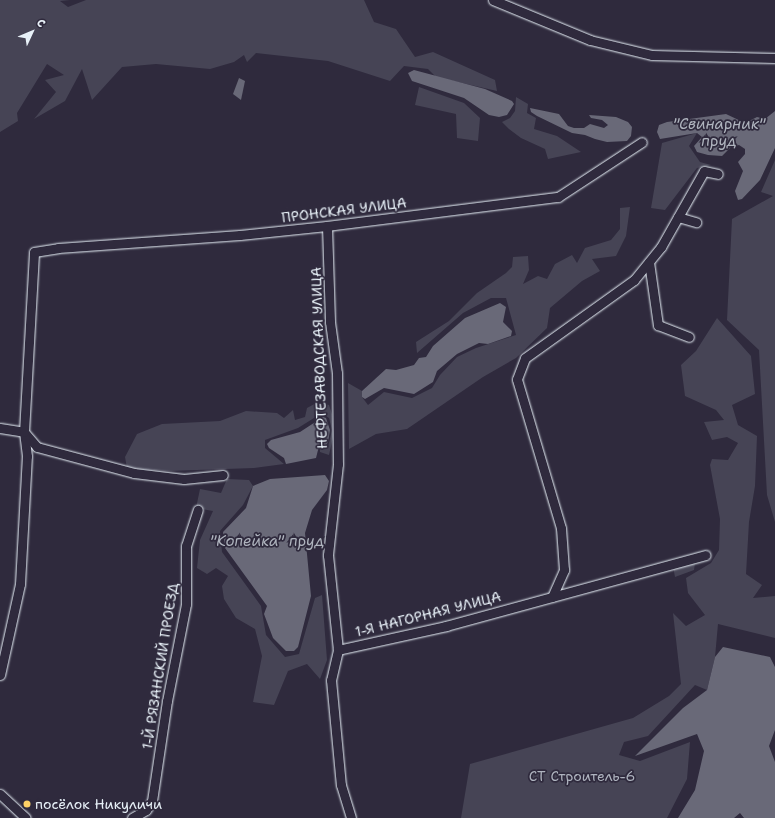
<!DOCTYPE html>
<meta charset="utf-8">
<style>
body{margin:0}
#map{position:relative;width:775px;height:818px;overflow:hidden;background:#2f2a3d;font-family:"Shantell Sans",sans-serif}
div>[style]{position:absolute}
.green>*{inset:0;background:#464455}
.water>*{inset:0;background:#696978}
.roads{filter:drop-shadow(0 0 1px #e8f1f8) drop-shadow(0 0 1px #e8f1f8)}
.minor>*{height:9px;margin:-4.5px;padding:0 4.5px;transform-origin:4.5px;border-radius:4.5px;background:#2f2a3d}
.dots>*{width:11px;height:11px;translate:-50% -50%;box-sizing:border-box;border:2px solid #2f2a3d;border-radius:50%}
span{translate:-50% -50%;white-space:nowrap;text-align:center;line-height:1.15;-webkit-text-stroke:3.5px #2f2a3d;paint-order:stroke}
.street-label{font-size:14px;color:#e8f1f8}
.park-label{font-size:14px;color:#afb4bf}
.poi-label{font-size:14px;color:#e8f1f8}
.left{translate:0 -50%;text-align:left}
.water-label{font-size:15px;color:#afb4be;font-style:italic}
.north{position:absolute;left:12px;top:12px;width:40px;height:40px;-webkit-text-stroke:3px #2f2a3d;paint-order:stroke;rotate:46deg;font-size:11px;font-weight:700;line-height:16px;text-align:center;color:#e8f1f8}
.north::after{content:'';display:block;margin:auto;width:14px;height:18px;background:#e8f1f8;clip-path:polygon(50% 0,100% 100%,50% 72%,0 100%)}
</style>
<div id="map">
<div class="green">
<div style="clip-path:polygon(0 0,70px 0,60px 1px,68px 7px,86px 0,364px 0,374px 22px,396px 29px,415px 57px,433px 52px,495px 80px,497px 91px,436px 77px,428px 69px,404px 66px,390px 81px,328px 61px,256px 53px,247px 62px,244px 55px,234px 62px,210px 69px,156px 64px,122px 67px,92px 100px,82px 69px,65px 101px,34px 119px,56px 92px,45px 80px,64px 75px,47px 64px,17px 113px,18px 121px,0 132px)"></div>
<div style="clip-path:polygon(419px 87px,464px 103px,480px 118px,478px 141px,457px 138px,456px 114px,415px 105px)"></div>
<div style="clip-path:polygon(516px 97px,528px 104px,527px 113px,536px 118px,534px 129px,557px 136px,581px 152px,548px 159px,545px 149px,521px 138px,509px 129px,502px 122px,510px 118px,515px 111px)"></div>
<div style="clip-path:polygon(697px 133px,689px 146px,700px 162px,711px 165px,697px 168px,665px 210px,651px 208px,662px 143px)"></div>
<div style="clip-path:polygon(775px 160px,775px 522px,767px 495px,759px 350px,727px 320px,732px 219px,773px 196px,761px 192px)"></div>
<div style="clip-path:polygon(630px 207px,626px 236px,616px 256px,592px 259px,600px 271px,582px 281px,550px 308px,547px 328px,516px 358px,483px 377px,407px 429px,376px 434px,349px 449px,348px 383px,362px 391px,362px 397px,368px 405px,384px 392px,412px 398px,432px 388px,440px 375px,457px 357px,476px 348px,516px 335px,506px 298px,491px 298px,463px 313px,417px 353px,416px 342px,449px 321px,477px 293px,506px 273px,512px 267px,513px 257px,528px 256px,529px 270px,523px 284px,538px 276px,547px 279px,555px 264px,572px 255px,577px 263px,585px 248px,611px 240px,620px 229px,620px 208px)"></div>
<div style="clip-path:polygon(717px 318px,751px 356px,755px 394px,732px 405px,738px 425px,757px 436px,755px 486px,749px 522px,746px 574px,762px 585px,753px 598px,775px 596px,775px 638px,718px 624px,715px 657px,707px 690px,695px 685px,648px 736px,624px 742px,619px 755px,640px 761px,690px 742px,687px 779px,667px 818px,461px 818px,470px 764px,633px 718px,669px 696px,681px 684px,673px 613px,686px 626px,705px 615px,688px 593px,686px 578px,711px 563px,719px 550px,720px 519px,710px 465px,712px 459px,728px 460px,738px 443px,727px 437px,712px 440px,704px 422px,724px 420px,716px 410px,685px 396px,681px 365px,696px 351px)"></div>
<div style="clip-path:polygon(318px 402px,329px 405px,332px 414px,334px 433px,329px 455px,320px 452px,320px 448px,328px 447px,332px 430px,329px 418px,322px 413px,298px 428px,265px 440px,265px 448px,284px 464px,254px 468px,168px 471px,127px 468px,125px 457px,137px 434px,162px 424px,220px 421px,246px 411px,277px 413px,284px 418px,293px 410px,295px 420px,305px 417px,307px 408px)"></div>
<div style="clip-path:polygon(227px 479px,249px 480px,253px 486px,243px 505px,220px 531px,222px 552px,261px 606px,266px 635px,285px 657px,299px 654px,315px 598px,322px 595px,327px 660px,320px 679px,307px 664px,288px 671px,274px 705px,253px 702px,262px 656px,255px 629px,236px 618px,224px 599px,222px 586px,228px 576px,216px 568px,207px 574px,197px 568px,200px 540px,213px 511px,196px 508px,200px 489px,221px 493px)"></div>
<div style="clip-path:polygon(688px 563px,695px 563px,694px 570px,675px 577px,673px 566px)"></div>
</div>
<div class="water">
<div style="clip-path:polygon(414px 70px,485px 89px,512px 101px,514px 104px,507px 115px,499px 117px,489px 115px,464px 98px,412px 81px,408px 73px)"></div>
<div style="clip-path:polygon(239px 78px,245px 81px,241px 100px,233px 94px)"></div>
<div style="clip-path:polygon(530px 108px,559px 114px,568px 126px,574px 128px,584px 128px,590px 124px,604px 128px,608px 125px,602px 120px,591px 118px,589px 115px,616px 117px,628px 122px,632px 127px,631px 136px,627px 141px,607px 142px,595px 139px,585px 135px,572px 133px,537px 116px,531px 112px)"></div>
<div style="clip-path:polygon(775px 111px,775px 148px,760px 180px,742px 199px,738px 200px,735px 191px,743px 171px,738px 162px,745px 154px,745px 149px,739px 145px,731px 147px,722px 156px,708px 155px,697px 152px,694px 146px,702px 137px,697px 133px,660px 139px,657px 132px,659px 125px,667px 122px,726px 114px,745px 123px,757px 117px,765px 119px)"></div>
<div style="clip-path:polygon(500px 303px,506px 307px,503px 322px,512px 331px,511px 336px,488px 344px,479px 343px,457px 354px,437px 371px,433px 382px,414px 394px,384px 388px,365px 399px,362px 397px,362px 391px,386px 369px,396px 370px,414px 365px,419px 358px,426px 357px,433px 346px,465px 318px)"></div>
<div style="clip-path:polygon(323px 417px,326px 418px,330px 430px,328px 442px,325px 447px,319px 446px,316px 458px,286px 464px,284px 458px,269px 448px,267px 444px,271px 440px,300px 432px)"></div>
<div style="clip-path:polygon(325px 475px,329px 481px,327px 490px,312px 510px,305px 533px,311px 596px,298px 647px,294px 651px,286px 651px,273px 638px,264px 614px,267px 606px,225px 548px,223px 532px,246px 508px,253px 486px,270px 479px)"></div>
<div style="clip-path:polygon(723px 647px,770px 657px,775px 667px,775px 730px,769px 746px,775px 762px,775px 818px,744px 818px,740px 813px,734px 818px,678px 818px,695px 790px,704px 751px,697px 734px,635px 756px,683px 708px,707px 690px,715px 657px)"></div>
</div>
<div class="roads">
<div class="minor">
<div style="left:493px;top:0;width:105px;rotate:22.4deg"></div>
<div style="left:590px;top:40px;width:64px;rotate:13.6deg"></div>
<div style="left:652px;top:55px;width:123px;rotate:1.4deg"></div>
<div style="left:678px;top:217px;width:19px;rotate:16deg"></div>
<div style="left:327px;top:226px;width:96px;rotate:88.2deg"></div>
<div style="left:330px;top:322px;width:51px;rotate:82.2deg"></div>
<div style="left:337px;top:373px;width:91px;rotate:89.4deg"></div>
<div style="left:338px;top:464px;width:92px;rotate:96.3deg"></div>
<div style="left:328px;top:555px;width:96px;rotate:84deg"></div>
<div style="left:338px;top:650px;width:31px;rotate:103deg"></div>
<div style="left:331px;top:680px;width:105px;rotate:84.6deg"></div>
<div style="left:341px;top:785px;width:34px;rotate:73deg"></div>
<div style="left:649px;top:262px;width:64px;rotate:81.9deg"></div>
<div style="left:658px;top:325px;width:33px;rotate:21deg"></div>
<div style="left:0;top:428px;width:24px;rotate:9deg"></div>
<div style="left:24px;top:432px;width:20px;rotate:49deg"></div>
<div style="left:37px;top:447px;width:100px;rotate:15deg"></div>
<div style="left:134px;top:473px;width:50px;rotate:6.8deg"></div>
<div style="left:184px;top:479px;width:39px;rotate:-6deg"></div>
<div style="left:552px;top:597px;width:30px;rotate:-66deg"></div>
<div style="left:564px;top:570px;width:42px;rotate:-94.1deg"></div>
<div style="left:561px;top:528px;width:155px;rotate:-106.5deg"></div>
<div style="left:517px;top:379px;width:22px;rotate:-69deg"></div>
<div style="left:525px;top:358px;width:134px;rotate:-35.6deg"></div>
<div style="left:634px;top:280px;width:43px;rotate:-50.7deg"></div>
<div style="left:661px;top:247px;width:87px;rotate:-60.5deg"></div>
<div style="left:704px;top:171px;width:14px;rotate:12deg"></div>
<div style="left:338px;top:650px;width:111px;rotate:-12.5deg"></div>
<div style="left:446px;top:626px;width:269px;rotate:-15.3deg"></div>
<div style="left:0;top:675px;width:93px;rotate:-77.6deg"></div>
<div style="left:20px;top:584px;width:128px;rotate:-86.9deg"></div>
<div style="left:27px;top:456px;width:24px;rotate:-97deg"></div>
<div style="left:24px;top:432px;width:180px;rotate:-86.8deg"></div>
<div style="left:34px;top:252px;width:24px;rotate:-9deg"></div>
<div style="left:58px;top:248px;width:182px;rotate:-4.1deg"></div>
<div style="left:240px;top:235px;width:87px;rotate:-5.9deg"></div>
<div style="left:327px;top:226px;width:233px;rotate:-7.2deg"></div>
<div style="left:558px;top:197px;width:100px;rotate:-33.2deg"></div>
<div style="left:0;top:794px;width:35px;rotate:43deg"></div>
<div style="left:132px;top:818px;width:16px;rotate:-30deg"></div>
<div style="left:146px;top:810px;width:11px;rotate:-56deg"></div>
<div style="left:152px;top:801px;width:101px;rotate:-81.5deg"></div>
<div style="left:167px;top:701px;width:99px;rotate:-78.9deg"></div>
<div style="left:186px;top:604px;width:58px;rotate:-90deg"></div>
<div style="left:186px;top:546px;width:38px;rotate:-72deg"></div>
</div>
</div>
<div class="dots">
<div style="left:27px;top:804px;background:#ffd166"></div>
</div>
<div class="street-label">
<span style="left:344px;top:210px;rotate:-7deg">ПРОНСКАЯ УЛИЦА</span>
<span style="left:319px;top:358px;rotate:-92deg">НЕФТЕЗАВОДСКАЯ УЛИЦА</span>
<span style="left:428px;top:614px;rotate:-14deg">1-Я НАГОРНАЯ УЛИЦА</span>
<span style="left:160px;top:666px;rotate:-81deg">1-Й РЯЗАНСКИЙ ПРОЕЗД</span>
</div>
<div class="park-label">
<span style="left:582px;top:776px">СТ Строитель-6</span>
</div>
<div class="poi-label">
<span class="left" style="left:35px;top:804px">посёлок Никуличи</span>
</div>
<div class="water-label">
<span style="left:719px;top:133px">"Свинарник"<br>пруд</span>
<span style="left:267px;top:542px">"Копейка" пруд</span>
</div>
<div class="north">С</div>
</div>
